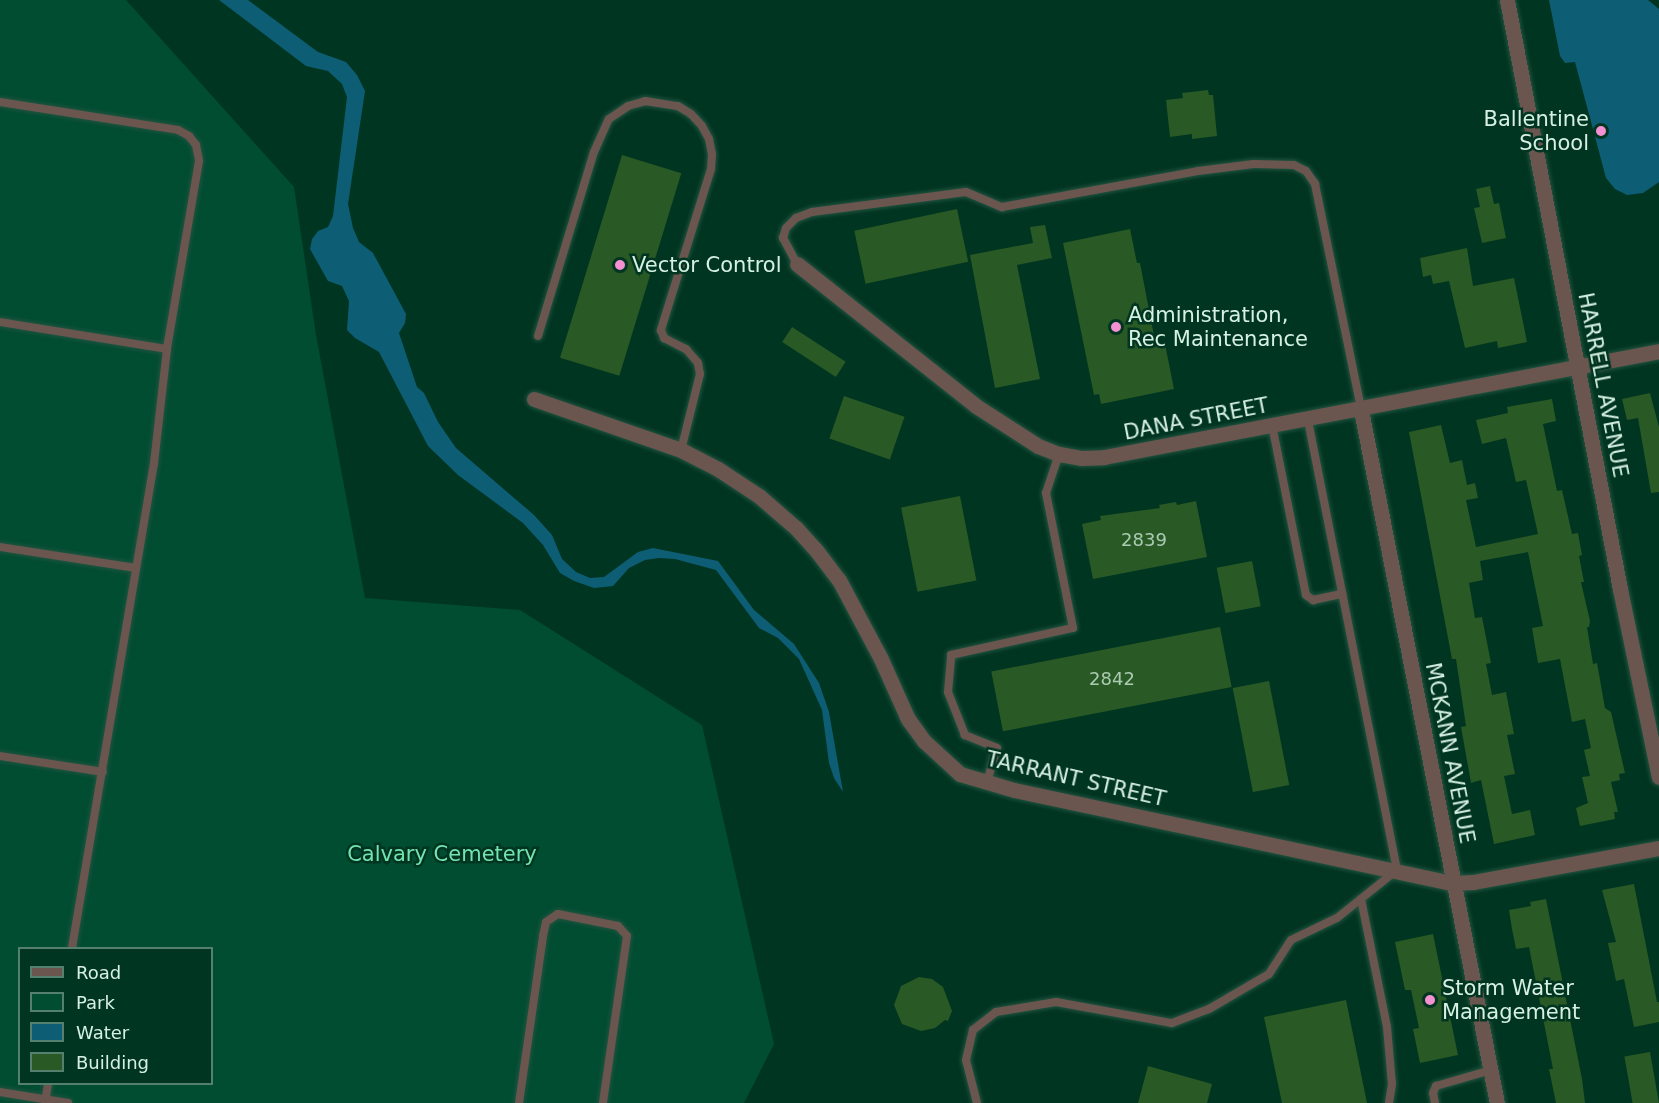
<!DOCTYPE html>
<style>
body{margin:0}
#map{position:relative;width:1659px;height:1103px;overflow:hidden;background:#003521;font-family:"DejaVu Sans",sans-serif}
div>[style]{position:absolute}
.green>*{inset:0;background:#004d32}
.water>*{inset:0;background:#0d5e74}
.building>*{inset:0;background:#295924;transform-origin:0 0}
.roads{filter:drop-shadow(0 0 2px #225340) drop-shadow(0 0 2px #225340)}
.service>*{height:8px;margin:-4px;padding:0 4px;transform-origin:4px;border-radius:4px;background:#6b564f}
.minor>*{height:15px;margin:-7.5px;padding:0 7.5px;transform-origin:7.5px;border-radius:7.5px;background:#6b564f}
.dots>*{width:16px;height:16px;translate:-50% -50%;box-sizing:border-box;border:3px solid #003521;border-radius:50%}
span{translate:-50% -50%;white-space:nowrap;text-align:center;line-height:1.15;-webkit-text-stroke:5px #003521;paint-order:stroke}
.number-label{font-size:18px;color:#abcab2}
.number-label span{-webkit-text-stroke-width:0}
.poi-label{font-size:21px;color:#d6f0e2}
.right{translate:-100% -50%;text-align:right}
.left{translate:0 -50%;text-align:left}
.street-label{font-size:21px;color:#d6f0e2}
.park-label{font-size:21px;color:#73e3af}
.legend{position:absolute;left:18px;top:947px;width:195px;height:138px;box-sizing:border-box;background:#003521;border:2px solid #56806e;margin:0;padding:8px 10px;list-style:none;font-size:18px;color:#d6f0e2}
.legend li{display:flex;align-items:center;gap:12px;height:30px}
.legend b{width:30px;border:2px solid #56806e}
</style>
<div id="map">
<div class="green">
<div style="clip-path:polygon(evenodd,0 0,126px 0,294px 187px,316px 335px,365px 598px,520px 610px,702px 725px,774px 1044px,744px 1103px,0 1103px,0 0,20px 948px,212px 948px,212px 1084px,20px 1084px,20px 948px)"></div>
</div>
<div class="water">
<div style="clip-path:polygon(219px 0,248px 0,318px 52px,346px 62px,357px 75px,365px 91px,348px 204px,353px 228px,359px 242px,373px 253px,406px 314px,405px 323px,399px 333px,417px 387px,424px 393px,438px 422px,456px 448px,534px 515px,552px 535px,562px 559px,576px 572px,590px 578px,604px 577px,638px 552px,653px 548px,718px 561px,754px 610px,794px 644px,819px 683px,829px 712px,843px 792px,834px 778px,829px 763px,822px 710px,799px 659px,778px 638px,759px 628px,716px 570px,675px 559px,659px 558px,645px 560px,629px 568px,613px 586px,594px 588px,574px 581px,560px 573px,543px 545px,523px 523px,458px 475px,428px 446px,379px 352px,355px 338px,347px 330px,349px 301px,342px 286px,328px 281px,310px 249px,312px 239px,318px 231px,328px 227px,333px 216px,347px 97px,342px 84px,328px 71px,306px 66px)"></div>
<div style="clip-path:polygon(1549px 0,1648px 0,1659px 9px,1659px 182px,1643px 193px,1627px 195px,1615px 189px,1606px 178px,1575px 62px,1565px 63px,1560px 56px)"></div>
</div>
<div class="building">
<div style="clip-path:polygon(1208px 90px,1209px 95px,1213px 95px,1217px 136px,1192px 139px,1192px 134px,1170px 137px,1166px 100px,1183px 98px,1182px 93px)"></div>
<div style="left:622px;top:155px;width:62px;height:212px;rotate:17deg"></div>
<div style="clip-path:polygon(1490px 186px,1494px 204px,1499px 203px,1506px 238px,1482px 243px,1474px 208px,1480px 207px,1476px 189px)"></div>
<div style="left:957px;top:209px;width:54px;height:105px;rotate:78deg"></div>
<div style="clip-path:polygon(1045px 225px,1052px 258px,1017px 265px,1040px 379px,995px 388px,970px 255px,1033px 243px,1030px 227px)"></div>
<div style="clip-path:polygon(1130px 229px,1137px 263px,1140px 263px,1156px 346px,1165px 344px,1174px 389px,1101px 404px,1099px 394px,1094px 395px,1063px 243px)"></div>
<div style="clip-path:polygon(1467px 248px,1473px 286px,1514px 278px,1527px 342px,1498px 348px,1497px 341px,1465px 348px,1449px 281px,1433px 284px,1431px 275px,1423px 277px,1420px 258px)"></div>
<div style="left:792px;top:327px;width:64px;height:18px;rotate:33deg"></div>
<div style="clip-path:polygon(1650px 393px,1659px 427px,1659px 492px,1651px 493px,1638px 418px,1627px 420px,1622px 399px)"></div>
<div style="left:844px;top:396px;width:64px;height:45px;rotate:19deg"></div>
<div style="clip-path:polygon(1552px 399px,1556px 421px,1543px 424px,1557px 491px,1562px 490px,1572px 534px,1578px 533px,1582px 555px,1579px 556px,1584px 582px,1581px 582px,1590px 621px,1589px 627px,1587px 627px,1593px 664px,1597px 663px,1605px 708px,1611px 712px,1625px 773px,1619px 774px,1620px 780px,1611px 782px,1618px 812px,1614px 812px,1615px 819px,1580px 826px,1576px 808px,1588px 803px,1582px 777px,1590px 776px,1584px 750px,1591px 748px,1585px 719px,1572px 722px,1560px 659px,1538px 663px,1532px 628px,1543px 626px,1528px 552px,1480px 561px,1483px 580px,1469px 583px,1475px 618px,1482px 617px,1491px 663px,1486px 664px,1492px 695px,1506px 692px,1514px 734px,1507px 735px,1515px 774px,1504px 776px,1512px 814px,1530px 810px,1535px 835px,1494px 844px,1481px 780px,1471px 783px,1461px 727px,1466px 726px,1456px 659px,1452px 659px,1409px 432px,1441px 425px,1450px 463px,1462px 460px,1467px 485px,1475px 483px,1478px 498px,1466px 500px,1476px 547px,1538px 534px,1526px 480px,1516px 482px,1506px 438px,1482px 444px,1476px 420px,1508px 413px,1507px 407px)"></div>
<div style="left:960px;top:496px;width:86px;height:60px;rotate:79deg"></div>
<div style="clip-path:polygon(1196px 501px,1207px 557px,1093px 579px,1082px 524px,1101px 520px,1100px 516px,1160px 508px,1159px 505px,1176px 502px,1177px 505px)"></div>
<div style="left:1252px;top:561px;width:46px;height:36px;rotate:79deg"></div>
<div style="left:1220px;top:627px;width:61px;height:233px;rotate:79deg"></div>
<div style="left:1269px;top:681px;width:106px;height:37px;rotate:79deg"></div>
<div style="clip-path:polygon(1634px 884px,1657px 1002px,1659px 1002px,1659px 1022px,1634px 1027px,1624px 979px,1616px 981px,1608px 943px,1616px 942px,1602px 890px)"></div>
<div style="clip-path:polygon(1546px 899px,1582px 1079px,1585px 1103px,1556px 1103px,1549px 1069px,1553px 1069px,1529px 947px,1516px 949px,1512px 929px,1509px 910px,1531px 906px,1530px 902px)"></div>
<div style="clip-path:polygon(1433px 934px,1458px 1055px,1420px 1063px,1413px 1029px,1419px 1028px,1411px 990px,1405px 990px,1395px 942px)"></div>
<div style="clip-path:polygon(919px 977px,932px 979px,943px 987px,952px 1011px,948px 1021px,945px 1020px,935px 1028px,921px 1031px,902px 1024px,894px 1005px,901px 986px)"></div>
<div style="clip-path:polygon(1346px 1000px,1367px 1103px,1282px 1103px,1264px 1017px)"></div>
<div style="left:1650px;top:1052px;width:52px;height:26px;rotate:80deg"></div>
<div style="clip-path:polygon(1148px 1066px,1212px 1084px,1207px 1103px,1138px 1103px)"></div>
</div>
<div class="roads">
<div class="service">
<div style="left:0;top:102px;width:180px;rotate:8.9deg"></div>
<div style="left:178px;top:130px;width:13px;rotate:29deg"></div>
<div style="left:189px;top:136px;width:11px;rotate:52deg"></div>
<div style="left:196px;top:145px;width:16px;rotate:79deg"></div>
<div style="left:199px;top:161px;width:191px;rotate:99.7deg"></div>
<div style="left:167px;top:349px;width:115px;rotate:96.5deg"></div>
<div style="left:154px;top:463px;width:492px;rotate:99.6deg"></div>
<div style="left:797px;top:264px;width:30px;rotate:-118deg"></div>
<div style="left:783px;top:238px;width:10px;rotate:-73deg"></div>
<div style="left:786px;top:228px;width:14px;rotate:-45deg"></div>
<div style="left:796px;top:218px;width:17px;rotate:-21deg"></div>
<div style="left:812px;top:212px;width:155px;rotate:-7.4deg"></div>
<div style="left:966px;top:192px;width:39px;rotate:23deg"></div>
<div style="left:1002px;top:207px;width:199px;rotate:-10.4deg"></div>
<div style="left:1198px;top:171px;width:56px;rotate:-7.1deg"></div>
<div style="left:1254px;top:164px;width:40px;rotate:1.4deg"></div>
<div style="left:1294px;top:165px;width:13px;rotate:27deg"></div>
<div style="left:1306px;top:171px;width:16px;rotate:55deg"></div>
<div style="left:1315px;top:184px;width:229px;rotate:78.4deg"></div>
<div style="left:0;top:322px;width:169px;rotate:9.2deg"></div>
<div style="left:538px;top:336px;width:192px;rotate:-73.1deg"></div>
<div style="left:594px;top:152px;width:36px;rotate:-66deg"></div>
<div style="left:609px;top:119px;width:23px;rotate:-34deg"></div>
<div style="left:628px;top:106px;width:18px;rotate:-16deg"></div>
<div style="left:645px;top:101px;width:33px;rotate:9deg"></div>
<div style="left:678px;top:106px;width:15px;rotate:32deg"></div>
<div style="left:691px;top:114px;width:16px;rotate:47deg"></div>
<div style="left:702px;top:126px;width:15px;rotate:62deg"></div>
<div style="left:709px;top:139px;width:15px;rotate:79deg"></div>
<div style="left:712px;top:154px;width:15px;rotate:94deg"></div>
<div style="left:711px;top:169px;width:169px;rotate:107.3deg"></div>
<div style="left:661px;top:330px;width:9px;rotate:69deg"></div>
<div style="left:664px;top:338px;width:25px;rotate:27deg"></div>
<div style="left:686px;top:349px;width:18px;rotate:49deg"></div>
<div style="left:698px;top:363px;width:11px;rotate:80deg"></div>
<div style="left:700px;top:374px;width:78px;rotate:104deg"></div>
<div style="left:1272px;top:425px;width:173px;rotate:78.7deg"></div>
<div style="left:1306px;top:595px;width:9px;rotate:36deg"></div>
<div style="left:1313px;top:600px;width:30px;rotate:-12deg"></div>
<div style="left:0;top:547px;width:137px;rotate:8.8deg"></div>
<div style="left:0;top:756px;width:104px;rotate:8.8deg"></div>
<div style="left:987px;top:782px;width:35px;rotate:-74deg"></div>
<div style="left:997px;top:748px;width:35px;rotate:-158deg"></div>
<div style="left:965px;top:735px;width:46px;rotate:-111.6deg"></div>
<div style="left:948px;top:692px;width:37px;rotate:-85deg"></div>
<div style="left:951px;top:655px;width:125px;rotate:-12.5deg"></div>
<div style="left:1073px;top:628px;width:138px;rotate:-101.3deg"></div>
<div style="left:1046px;top:493px;width:41px;rotate:-71.6deg"></div>
<div style="left:1361px;top:899px;width:131px;rotate:78.5deg"></div>
<div style="left:1387px;top:1027px;width:57px;rotate:85deg"></div>
<div style="left:1392px;top:1084px;width:19px;rotate:99deg"></div>
<div style="left:0;top:1092px;width:69px;rotate:9.2deg"></div>
<div style="left:45px;top:1103px;width:19px;rotate:-81deg"></div>
<div style="left:519px;top:1103px;width:169px;rotate:-81.8deg"></div>
<div style="left:543px;top:936px;width:14px;rotate:-78deg"></div>
<div style="left:546px;top:922px;width:14px;rotate:-34deg"></div>
<div style="left:558px;top:914px;width:61px;rotate:11.3deg"></div>
<div style="left:618px;top:926px;width:13px;rotate:48deg"></div>
<div style="left:627px;top:936px;width:169px;rotate:98.2deg"></div>
<div style="left:977px;top:1103px;width:44px;rotate:-104.3deg"></div>
<div style="left:966px;top:1060px;width:31px;rotate:-77deg"></div>
<div style="left:973px;top:1030px;width:29px;rotate:-38deg"></div>
<div style="left:996px;top:1012px;width:61px;rotate:-9.5deg"></div>
<div style="left:1056px;top:1002px;width:118px;rotate:10.3deg"></div>
<div style="left:1172px;top:1023px;width:40px;rotate:-21deg"></div>
<div style="left:1209px;top:1009px;width:69px;rotate:-30.3deg"></div>
<div style="left:1269px;top:974px;width:40px;rotate:-57.1deg"></div>
<div style="left:1291px;top:940px;width:51px;rotate:-25.6deg"></div>
<div style="left:1337px;top:918px;width:77px;rotate:-38.7deg"></div>
<div style="left:1397px;top:870px;width:460px;rotate:-101.2deg"></div>
<div style="left:1435px;top:1103px;width:10px;rotate:-101deg"></div>
<div style="left:1433px;top:1093px;width:8px;rotate:-67deg"></div>
<div style="left:1436px;top:1086px;width:57px;rotate:-16.2deg"></div>
</div>
<div class="minor">
<div style="left:1507px;top:0;width:600px;rotate:79.14deg"></div>
<div style="left:1620px;top:589px;width:192px;rotate:78.3deg"></div>
<div style="left:797px;top:264px;width:228px;rotate:38.4deg"></div>
<div style="left:976px;top:406px;width:74px;rotate:32.8deg"></div>
<div style="left:1038px;top:446px;width:22px;rotate:21deg"></div>
<div style="left:1059px;top:454px;width:22px;rotate:10deg"></div>
<div style="left:1081px;top:458px;width:23px;rotate:-2deg"></div>
<div style="left:1104px;top:457px;width:565px;rotate:-10.81deg"></div>
<div style="left:534px;top:399px;width:156px;rotate:19.1deg"></div>
<div style="left:681px;top:450px;width:42px;rotate:27.2deg"></div>
<div style="left:718px;top:469px;width:49px;rotate:33.4deg"></div>
<div style="left:759px;top:496px;width:49px;rotate:40.9deg"></div>
<div style="left:796px;top:528px;width:30px;rotate:48deg"></div>
<div style="left:816px;top:550px;width:38px;rotate:53deg"></div>
<div style="left:839px;top:580px;width:89px;rotate:62deg"></div>
<div style="left:881px;top:659px;width:66px;rotate:65.8deg"></div>
<div style="left:908px;top:719px;width:27px;rotate:54deg"></div>
<div style="left:924px;top:741px;width:49px;rotate:42.5deg"></div>
<div style="left:960px;top:774px;width:56px;rotate:16.5deg"></div>
<div style="left:1014px;top:790px;width:449px;rotate:12deg"></div>
<div style="left:1453px;top:883px;width:20px;rotate:-3deg"></div>
<div style="left:1473px;top:882px;width:189px;rotate:-10.4deg"></div>
<div style="left:1361px;top:410px;width:706px;rotate:78.9deg"></div>
</div>
</div>
<div class="dots">
<div style="left:1601px;top:131px;background:#f591d1"></div>
<div style="left:620px;top:265px;background:#f591d1"></div>
<div style="left:1116px;top:327px;background:#f591d1"></div>
<div style="left:1430px;top:1000px;background:#f591d1"></div>
</div>
<div class="number-label">
<span style="left:1144px;top:540px">2839</span>
<span style="left:1112px;top:679px">2842</span>
</div>
<div class="poi-label">
<span class="right" style="left:1589px;top:131px">Ballentine<br>School</span>
<span class="left" style="left:632px;top:265px">Vector Control</span>
<span class="left" style="left:1128px;top:327px">Administration,<br>Rec Maintenance</span>
<span class="left" style="left:1442px;top:1000px">Storm Water<br>Management</span>
</div>
<div class="street-label">
<span style="left:1603px;top:385px;rotate:79deg">HARRELL AVENUE</span>
<span style="left:1196px;top:419px;rotate:-11deg">DANA STREET</span>
<span style="left:1450px;top:753px;rotate:79deg">MCKANN AVENUE</span>
<span style="left:1076px;top:779px;rotate:13deg">TARRANT STREET</span>
</div>
<div class="park-label">
<span style="left:442px;top:854px">Calvary Cemetery</span>
</div>
<ul class="legend">
<li><b style="height:8px;background:#6b564f"></b>Road</li>
<li><b style="height:16px;background:#004d32"></b>Park</li>
<li><b style="height:16px;background:#0d5e74"></b>Water</li>
<li><b style="height:16px;background:#295924"></b>Building</li>
</ul>
</div>
